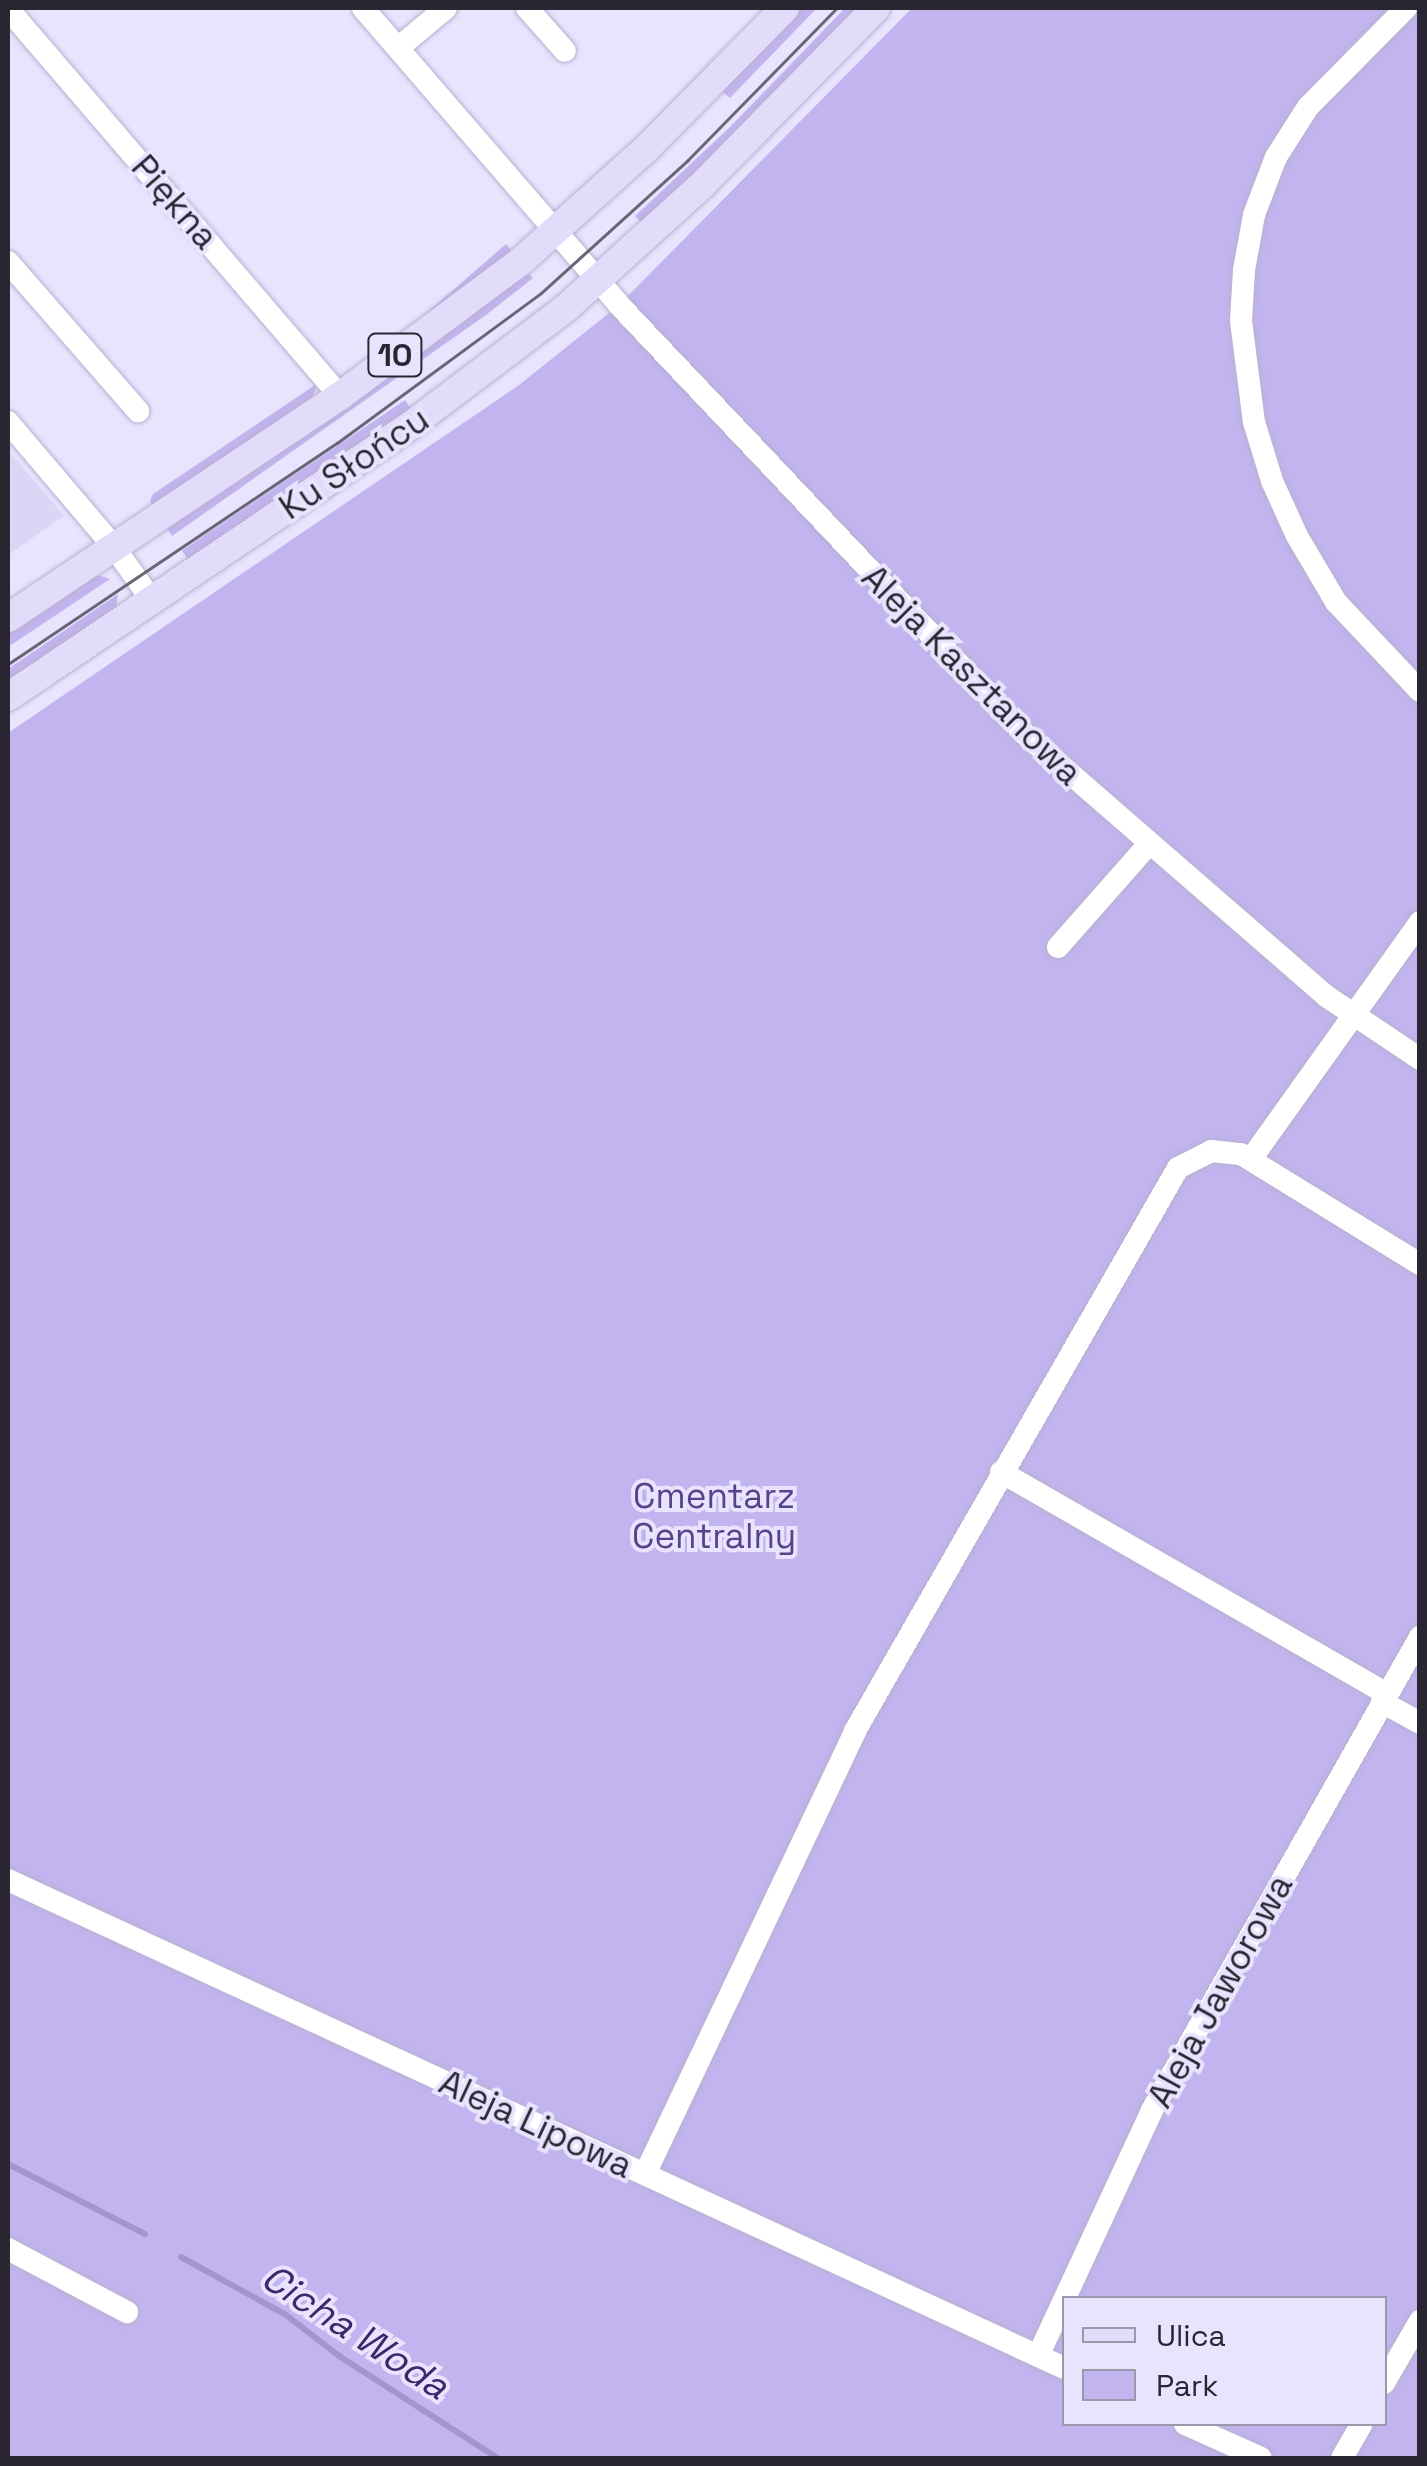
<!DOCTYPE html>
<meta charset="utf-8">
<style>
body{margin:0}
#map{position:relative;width:1427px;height:2466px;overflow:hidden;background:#e9e4fe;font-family:"Space Grotesk",sans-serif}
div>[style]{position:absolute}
.built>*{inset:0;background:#dcd6f6}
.green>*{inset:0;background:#c2b4ee;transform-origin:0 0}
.stream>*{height:6px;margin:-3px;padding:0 3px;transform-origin:3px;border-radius:3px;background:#a395cf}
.roads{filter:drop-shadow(0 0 2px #b8b1d1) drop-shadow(0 0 2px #b8b1d1)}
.minor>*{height:22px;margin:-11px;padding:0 11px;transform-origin:11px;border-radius:11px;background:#fff}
.major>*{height:28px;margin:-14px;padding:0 14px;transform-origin:14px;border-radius:14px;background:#e2dbfa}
.tram>*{height:2.5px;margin:-1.25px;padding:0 1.25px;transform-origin:1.25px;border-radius:1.25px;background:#686575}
span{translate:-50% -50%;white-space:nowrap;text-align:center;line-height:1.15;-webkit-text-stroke:8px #e9e4fe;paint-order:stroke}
.shield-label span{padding:2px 8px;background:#e9e4fe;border:2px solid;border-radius:8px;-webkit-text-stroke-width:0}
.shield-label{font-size:32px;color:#292632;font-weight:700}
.street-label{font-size:35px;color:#292632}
.park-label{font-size:35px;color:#584289}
.water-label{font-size:38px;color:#3e266b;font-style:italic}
.frame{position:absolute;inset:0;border:10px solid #292632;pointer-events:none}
.legend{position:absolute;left:1062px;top:2296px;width:325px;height:130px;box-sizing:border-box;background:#e9e4fe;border:2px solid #9c98ac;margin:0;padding:12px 18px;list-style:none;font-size:30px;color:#292632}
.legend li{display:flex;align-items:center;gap:20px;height:50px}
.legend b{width:50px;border:2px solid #9c98ac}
</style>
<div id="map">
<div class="built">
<div style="clip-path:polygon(8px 450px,64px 516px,8px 555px)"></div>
</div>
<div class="green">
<div style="clip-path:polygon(798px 8px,817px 8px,730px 98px,719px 89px)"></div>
<div style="clip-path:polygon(845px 8px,860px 8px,643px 225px,635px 216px,731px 126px)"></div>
<div style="clip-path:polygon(evenodd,912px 8px,1419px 8px,1419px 2458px,8px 2458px,8px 733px,519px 385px,619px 305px,912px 8px,1064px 2298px,1384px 2298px,1384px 2424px,1064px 2424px,1064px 2298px)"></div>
<div style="left:506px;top:244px;width:11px;height:210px;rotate:49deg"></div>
<div style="clip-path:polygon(525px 269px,533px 278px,486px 315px,172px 536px,165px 525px)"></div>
<div style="clip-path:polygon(318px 383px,311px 401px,154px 508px,150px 501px,153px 494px)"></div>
<div style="left:405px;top:400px;width:11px;height:269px;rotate:56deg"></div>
<div style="clip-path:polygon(98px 575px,110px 579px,8px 647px,8px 630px,85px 579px)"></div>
<div style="clip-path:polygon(118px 594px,116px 609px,8px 683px,8px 669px)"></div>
</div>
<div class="stream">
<div style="left:8px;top:2164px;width:154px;rotate:27.1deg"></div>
<div style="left:181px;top:2257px;width:120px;rotate:28.9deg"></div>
<div style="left:286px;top:2315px;width:67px;rotate:37.7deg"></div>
<div style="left:339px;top:2356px;width:188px;rotate:32.8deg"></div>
</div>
<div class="roads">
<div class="minor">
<div style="left:363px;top:8px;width:392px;rotate:49.2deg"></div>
<div style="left:619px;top:305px;width:593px;rotate:46.57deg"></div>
<div style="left:1027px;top:736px;width:396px;rotate:41deg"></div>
<div style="left:1326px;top:996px;width:113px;rotate:33.8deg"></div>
<div style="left:527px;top:8px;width:57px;rotate:48.5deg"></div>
<div style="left:1406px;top:8px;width:139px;rotate:134.7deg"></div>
<div style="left:1308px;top:107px;width:59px;rotate:122.6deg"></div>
<div style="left:1276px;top:157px;width:62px;rotate:110.8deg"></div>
<div style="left:1254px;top:215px;width:56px;rotate:100.3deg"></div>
<div style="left:1244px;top:270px;width:51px;rotate:93.4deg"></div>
<div style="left:1241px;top:321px;width:102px;rotate:82.7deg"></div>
<div style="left:1254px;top:422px;width:62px;rotate:73deg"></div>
<div style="left:1272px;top:481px;width:60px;rotate:65.6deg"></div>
<div style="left:1297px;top:536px;width:77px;rotate:59.4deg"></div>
<div style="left:1336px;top:602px;width:122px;rotate:46.7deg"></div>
<div style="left:8px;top:9px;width:510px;rotate:49.37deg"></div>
<div style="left:398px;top:48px;width:62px;rotate:-39.8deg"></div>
<div style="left:8px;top:262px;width:198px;rotate:48.9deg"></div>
<div style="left:8px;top:422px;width:164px;rotate:49.7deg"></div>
<div style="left:114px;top:547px;width:64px;rotate:54.6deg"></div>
<div style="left:1058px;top:947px;width:136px;rotate:-48.6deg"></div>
<div style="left:1251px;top:1159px;width:291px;rotate:-54.5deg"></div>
<div style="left:1001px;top:1472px;width:445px;rotate:29.9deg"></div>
<div style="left:1382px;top:1702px;width:43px;rotate:28.9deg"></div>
<div style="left:8px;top:1880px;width:1163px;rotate:24.8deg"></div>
<div style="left:645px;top:2174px;width:490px;rotate:-64.6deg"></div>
<div style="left:855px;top:1731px;width:649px;rotate:-60.16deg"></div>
<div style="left:1178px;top:1168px;width:37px;rotate:-27deg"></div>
<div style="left:1211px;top:1151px;width:30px;rotate:6deg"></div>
<div style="left:1241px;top:1154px;width:210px;rotate:31.6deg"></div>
<div style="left:8px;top:2249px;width:135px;rotate:27.9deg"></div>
<div style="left:1038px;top:2356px;width:271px;rotate:-65.1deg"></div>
<div style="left:1152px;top:2110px;width:544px;rotate:-60.46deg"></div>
<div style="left:1384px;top:2383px;width:72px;rotate:-59.9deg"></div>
<div style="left:1185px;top:2424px;width:83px;rotate:24.1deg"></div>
<div style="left:1342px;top:2458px;width:39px;rotate:-60deg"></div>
</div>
<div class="major">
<div style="left:8px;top:618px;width:399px;rotate:-33.8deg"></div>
<div style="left:340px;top:396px;width:224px;rotate:-36.7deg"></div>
<div style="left:520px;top:262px;width:168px;rotate:-41.9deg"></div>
<div style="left:645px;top:150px;width:199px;rotate:-45.4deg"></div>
<div style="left:8px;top:697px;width:485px;rotate:-34deg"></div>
<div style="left:410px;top:426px;width:196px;rotate:-37.1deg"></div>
<div style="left:566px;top:308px;width:183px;rotate:-42.1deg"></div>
<div style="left:702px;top:185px;width:248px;rotate:-45.5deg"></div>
</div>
</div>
<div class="tram">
<div style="left:8px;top:664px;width:396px;rotate:-33.9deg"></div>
<div style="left:337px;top:443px;width:253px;rotate:-36.3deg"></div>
<div style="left:541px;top:293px;width:197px;rotate:-42.1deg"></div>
<div style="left:687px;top:161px;width:214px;rotate:-45.6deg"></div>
</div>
<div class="shield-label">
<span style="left:395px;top:355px">10</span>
</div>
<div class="street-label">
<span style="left:175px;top:202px;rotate:49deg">Piękna</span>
<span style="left:354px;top:463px;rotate:-34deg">Ku Słońcu</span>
<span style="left:972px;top:675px;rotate:45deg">Aleja Kasztanowa</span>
<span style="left:1220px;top:1991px;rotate:-61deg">Aleja Jaworowa</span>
<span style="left:536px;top:2124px;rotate:25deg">Aleja Lipowa</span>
</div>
<div class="park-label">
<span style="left:714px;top:1516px">Cmentarz<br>Centralny</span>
</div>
<div class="water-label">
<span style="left:355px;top:2332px;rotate:33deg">Cicha Woda</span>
</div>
<div class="frame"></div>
<ul class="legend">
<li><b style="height:12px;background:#e2dbfa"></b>Ulica</li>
<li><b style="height:28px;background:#c2b4ee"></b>Park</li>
</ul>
</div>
